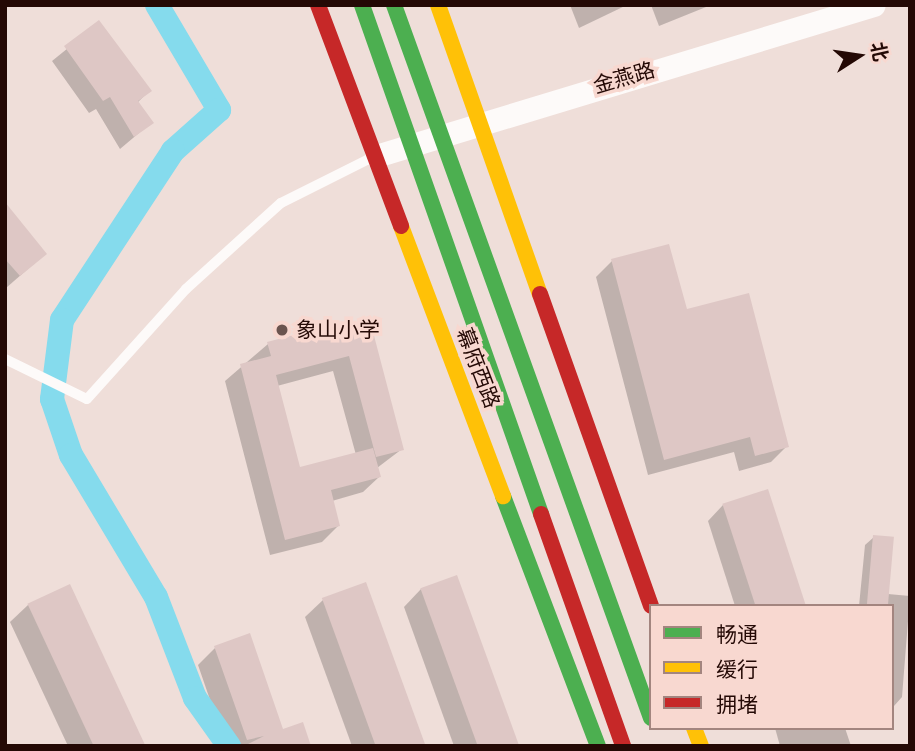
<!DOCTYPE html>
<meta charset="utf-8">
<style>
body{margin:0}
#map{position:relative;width:915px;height:751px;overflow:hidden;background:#efded9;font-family:"Public Sans","Noto Sans SC",sans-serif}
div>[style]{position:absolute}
.shadow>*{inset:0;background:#0003}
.canal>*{height:24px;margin:-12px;padding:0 12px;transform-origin:12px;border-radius:12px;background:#85dbed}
.building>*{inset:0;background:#dec7c5;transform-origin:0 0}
.lane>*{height:10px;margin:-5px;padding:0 5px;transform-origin:5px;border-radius:5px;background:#fdfaf9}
.street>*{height:23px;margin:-11.5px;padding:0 11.5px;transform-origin:11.5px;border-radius:11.5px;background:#fdfaf9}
.fast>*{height:16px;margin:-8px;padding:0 8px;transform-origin:8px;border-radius:8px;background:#4caf50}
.slow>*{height:16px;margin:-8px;padding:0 8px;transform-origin:8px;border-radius:8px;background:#ffc107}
.jam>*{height:16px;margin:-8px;padding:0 8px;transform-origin:8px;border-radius:8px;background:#c62828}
.dots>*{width:19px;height:19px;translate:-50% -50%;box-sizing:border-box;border:4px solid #f8d8d0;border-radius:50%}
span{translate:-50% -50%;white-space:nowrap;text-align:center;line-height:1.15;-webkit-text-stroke:7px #f8d8d0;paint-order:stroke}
.street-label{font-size:21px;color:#240905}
.poi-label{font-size:21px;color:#240905}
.left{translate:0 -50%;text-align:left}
.frame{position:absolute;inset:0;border:7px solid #240905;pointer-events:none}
.legend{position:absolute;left:649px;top:604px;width:245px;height:126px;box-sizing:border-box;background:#f8d8d0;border:2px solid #a3857f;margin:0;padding:9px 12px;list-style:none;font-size:21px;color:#240905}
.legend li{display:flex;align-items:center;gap:14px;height:35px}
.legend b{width:35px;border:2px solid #a3857f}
.north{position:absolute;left:824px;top:21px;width:70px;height:70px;-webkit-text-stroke:5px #f8d8d0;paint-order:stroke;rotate:78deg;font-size:19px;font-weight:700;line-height:28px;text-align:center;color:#240905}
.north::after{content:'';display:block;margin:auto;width:24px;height:32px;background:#240905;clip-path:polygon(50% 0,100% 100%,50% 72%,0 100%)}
</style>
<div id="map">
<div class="shadow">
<div style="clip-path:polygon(570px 5px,627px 5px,579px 28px)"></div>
<div style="clip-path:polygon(651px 5px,711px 5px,659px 26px)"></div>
<div style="clip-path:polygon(99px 23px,149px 91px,137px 103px,152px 122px,120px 149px,96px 109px,89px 113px,52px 61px)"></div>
<div style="clip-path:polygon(5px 205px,45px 254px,6px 288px,5px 288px)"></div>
<div style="clip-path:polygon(612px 261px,685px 311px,787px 446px,771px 462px,739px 471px,734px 452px,648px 475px,596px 277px)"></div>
<div style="clip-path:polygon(evenodd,342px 338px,402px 449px,377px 468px,379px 477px,363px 492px,332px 501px,338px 526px,322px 542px,270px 555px,225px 381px,268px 344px,342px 338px,333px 371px,356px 455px,299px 469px,277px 386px,333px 371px)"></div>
<div style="clip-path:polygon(723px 505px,804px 606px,735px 606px,708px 521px)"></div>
<div style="clip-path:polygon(874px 537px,888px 594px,910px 596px,902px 697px,894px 706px,892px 606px,859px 606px,865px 545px)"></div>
<div style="clip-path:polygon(69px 586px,143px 746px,68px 746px,10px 622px,28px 605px)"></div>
<div style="clip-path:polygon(421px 589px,516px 746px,454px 746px,404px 607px)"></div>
<div style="clip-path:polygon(323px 600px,424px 746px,352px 746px,305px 617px)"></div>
<div style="clip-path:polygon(215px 648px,282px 731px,310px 746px,226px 746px,198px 665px)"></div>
<div style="clip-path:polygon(775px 728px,845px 728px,851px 746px,780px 746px)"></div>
</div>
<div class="canal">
<div style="left:157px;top:5px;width:122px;rotate:59.4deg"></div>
<div style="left:219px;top:110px;width:62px;rotate:138.3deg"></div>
<div style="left:173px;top:151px;width:202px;rotate:123.3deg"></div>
<div style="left:62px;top:320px;width:80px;rotate:97.2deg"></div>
<div style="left:52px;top:399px;width:59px;rotate:71.3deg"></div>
<div style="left:71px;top:455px;width:165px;rotate:59.1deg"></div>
<div style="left:156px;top:597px;width:108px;rotate:68.9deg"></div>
<div style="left:195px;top:698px;width:59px;rotate:54.7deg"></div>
</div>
<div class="building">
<div style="clip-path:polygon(99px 20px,152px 91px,138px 101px,154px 123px,134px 137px,110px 97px,103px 101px,64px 46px)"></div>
<div style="clip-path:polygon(5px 202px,47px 254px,20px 276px,5px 259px)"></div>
<div style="clip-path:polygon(669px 244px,687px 309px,749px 293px,789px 447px,755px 456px,750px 437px,664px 460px,611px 259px)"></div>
<div style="clip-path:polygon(340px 323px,343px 335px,372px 328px,404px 450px,376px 457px,349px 356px,276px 375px,300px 467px,373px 448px,381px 477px,331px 490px,340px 526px,285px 540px,240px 364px,271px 356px,267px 342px)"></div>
<div style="left:768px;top:489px;width:123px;height:48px;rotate:72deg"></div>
<div style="left:873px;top:535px;width:21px;height:71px;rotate:5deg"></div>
<div style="left:457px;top:575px;width:182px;height:39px;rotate:70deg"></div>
<div style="left:366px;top:582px;width:174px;height:47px;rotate:70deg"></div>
<div style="left:70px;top:584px;width:179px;height:47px;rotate:65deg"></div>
<div style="clip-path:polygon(250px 633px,283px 729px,303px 722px,311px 746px,244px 746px,264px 736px,247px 740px,214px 646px)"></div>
</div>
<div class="lane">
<div style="left:5px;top:359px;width:91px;rotate:26deg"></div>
<div style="left:87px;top:399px;width:148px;rotate:-48deg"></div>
<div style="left:186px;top:289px;width:128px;rotate:-42.2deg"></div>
<div style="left:281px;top:203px;width:103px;rotate:-26.6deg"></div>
</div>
<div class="street">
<div style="left:376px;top:156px;width:520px;rotate:-16.87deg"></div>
</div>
<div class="fast">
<div style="left:362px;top:5px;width:540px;rotate:70.62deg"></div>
<div style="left:394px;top:5px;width:758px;rotate:70.18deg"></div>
<div style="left:503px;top:496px;width:267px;rotate:69.2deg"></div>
</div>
<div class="slow">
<div style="left:438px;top:5px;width:306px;rotate:70.6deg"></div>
<div style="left:401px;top:226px;width:289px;rotate:69.3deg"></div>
<div style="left:694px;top:728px;width:19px;rotate:69deg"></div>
</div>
<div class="jam">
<div style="left:318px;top:5px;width:236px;rotate:69.4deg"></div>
<div style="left:540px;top:294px;width:331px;rotate:70.4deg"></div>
<div style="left:541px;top:514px;width:246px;rotate:70.5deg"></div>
</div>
<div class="dots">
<div style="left:282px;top:330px;background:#6b544f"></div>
</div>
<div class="street-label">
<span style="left:624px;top:78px;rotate:-16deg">金燕路</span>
<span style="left:478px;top:368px;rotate:69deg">幕府西路</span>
</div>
<div class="poi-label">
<span class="left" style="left:296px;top:330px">象山小学</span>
</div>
<div class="frame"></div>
<ul class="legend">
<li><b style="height:9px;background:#4caf50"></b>畅通</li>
<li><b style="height:9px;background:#ffc107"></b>缓行</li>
<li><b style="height:9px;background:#c62828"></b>拥堵</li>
</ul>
<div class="north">北</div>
</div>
